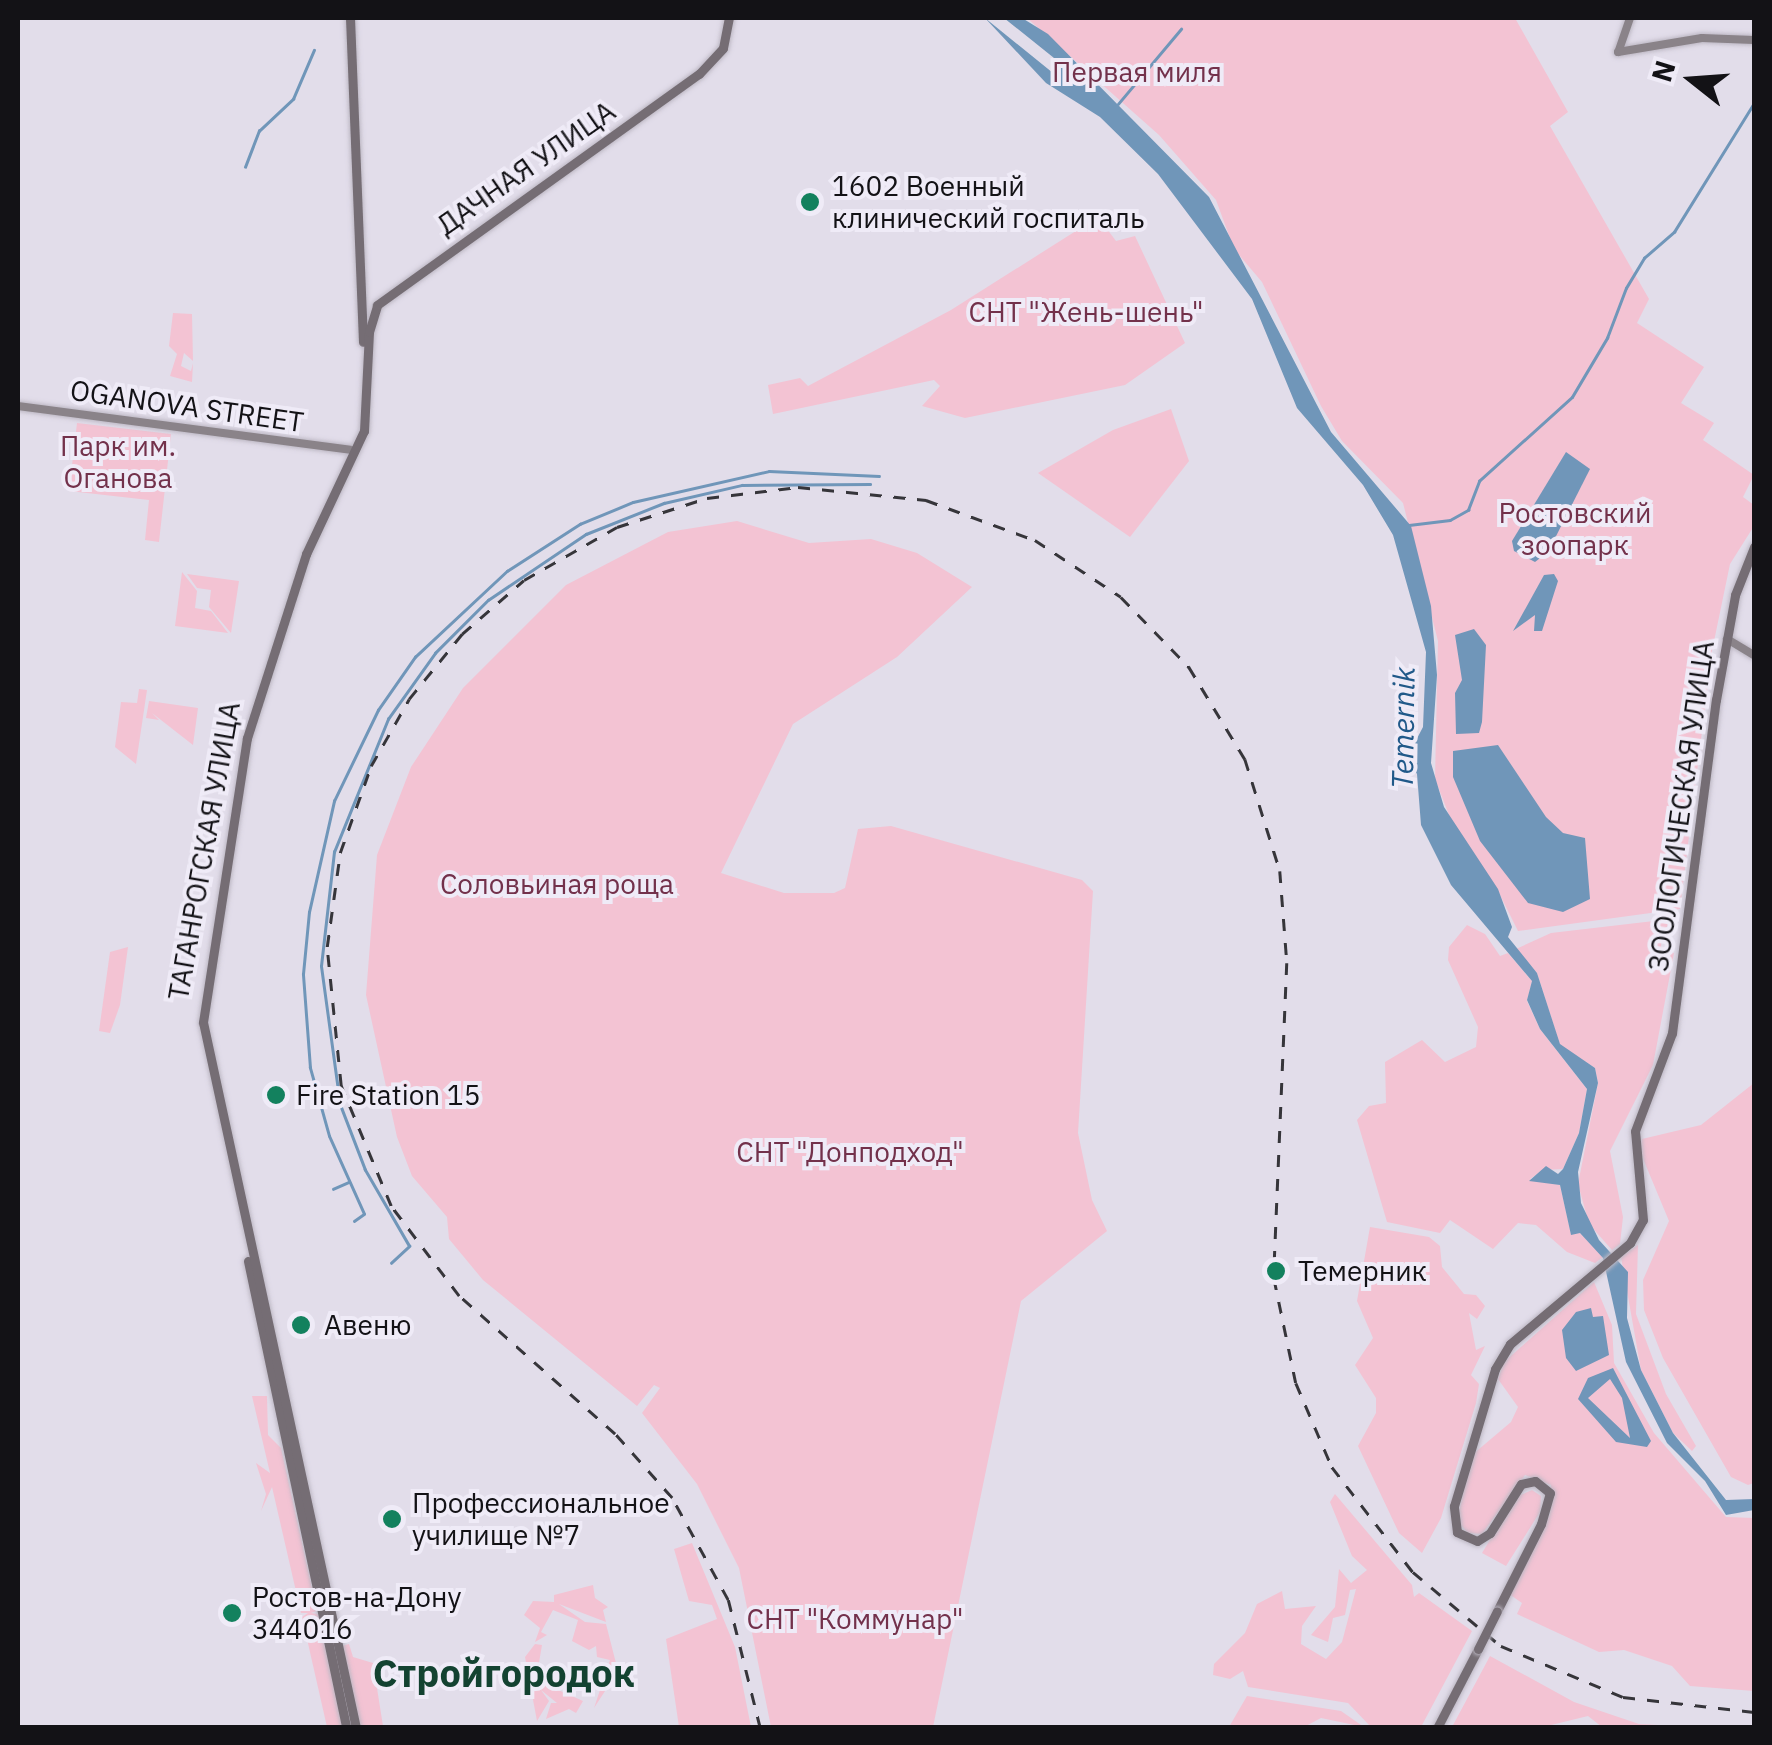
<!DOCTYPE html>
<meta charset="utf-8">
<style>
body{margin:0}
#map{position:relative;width:1772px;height:1745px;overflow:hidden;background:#e2ddea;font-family:"IBM Plex Sans",sans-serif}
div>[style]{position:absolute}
.green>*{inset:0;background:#f3c3d3}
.water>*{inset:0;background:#7096b9}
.stream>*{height:2.5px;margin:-1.25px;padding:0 1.25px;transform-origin:1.25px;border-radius:1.25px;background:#7096b9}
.roads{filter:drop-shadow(0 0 2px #bdb8c4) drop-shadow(0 0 2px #bdb8c4)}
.secondary>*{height:8px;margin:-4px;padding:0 4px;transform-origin:4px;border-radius:4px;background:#8a8389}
.primary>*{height:9px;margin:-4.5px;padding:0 4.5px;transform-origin:4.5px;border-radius:4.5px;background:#756d74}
.rail>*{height:2.5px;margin-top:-1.25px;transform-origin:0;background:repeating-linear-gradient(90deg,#36353a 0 12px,transparent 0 24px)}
.bridges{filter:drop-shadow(0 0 2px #bdb8c4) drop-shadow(0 0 2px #bdb8c4)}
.primary-bridge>*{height:9px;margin:-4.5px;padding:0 4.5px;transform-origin:4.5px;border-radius:4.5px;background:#756d74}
.dots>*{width:28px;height:28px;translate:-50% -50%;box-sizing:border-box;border:5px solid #efebf7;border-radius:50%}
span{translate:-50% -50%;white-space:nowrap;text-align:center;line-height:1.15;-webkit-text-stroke:8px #efebf7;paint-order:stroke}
.park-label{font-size:28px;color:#73314b}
.street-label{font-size:28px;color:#131216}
.poi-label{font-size:28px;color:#131216}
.left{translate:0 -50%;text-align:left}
.water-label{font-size:30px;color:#205989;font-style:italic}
.district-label{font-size:38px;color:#134231;font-weight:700}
.frame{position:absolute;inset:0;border:20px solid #131216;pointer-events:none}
.north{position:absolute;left:1642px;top:30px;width:100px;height:100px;-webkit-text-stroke:8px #efebf7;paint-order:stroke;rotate:287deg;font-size:28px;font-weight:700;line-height:40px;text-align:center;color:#131216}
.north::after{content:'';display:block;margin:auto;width:35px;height:45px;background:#131216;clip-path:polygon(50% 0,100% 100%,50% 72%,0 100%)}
</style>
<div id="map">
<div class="green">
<div style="clip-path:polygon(1027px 18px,1515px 18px,1568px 112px,1550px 126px,1649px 299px,1637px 323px,1704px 367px,1681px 403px,1714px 423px,1703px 440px,1754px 475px,1743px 497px,1754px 505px,1754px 526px,1730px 564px,1712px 651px,1680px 909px,1518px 931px,1497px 889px,1458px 838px,1435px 779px,1438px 641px,1403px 503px,1342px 441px,1321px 406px,1262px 282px,1234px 249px,1216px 200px,1159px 135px)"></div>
<div style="clip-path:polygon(1098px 217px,1116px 241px,1135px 236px,1185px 343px,1125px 385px,965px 418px,922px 406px,940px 386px,934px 380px,773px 414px,768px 385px,800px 378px,808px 386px,951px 310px)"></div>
<div style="clip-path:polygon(173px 313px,192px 314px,193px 361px,184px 353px,181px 366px,191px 371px,193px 363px,192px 382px,170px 376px,177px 354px,169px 346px)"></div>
<div style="clip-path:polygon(1171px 409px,1189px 461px,1130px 537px,1038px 473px,1113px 430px)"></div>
<div style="clip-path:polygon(77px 423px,171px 434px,159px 542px,145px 540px,149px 500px,69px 491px)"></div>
<div style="clip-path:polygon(737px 521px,809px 543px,871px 539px,917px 553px,972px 587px,897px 657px,793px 724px,721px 873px,784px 893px,834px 893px,845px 888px,858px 829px,891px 826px,1082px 880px,1093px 891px,1078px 1133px,1092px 1200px,1107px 1231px,1021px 1301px,933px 1727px,771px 1727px,739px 1568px,697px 1484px,642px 1413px,660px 1388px,654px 1385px,637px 1406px,483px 1280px,449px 1239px,447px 1217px,412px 1176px,397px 1137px,366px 995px,377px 855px,411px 767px,463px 688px,566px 585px,668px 532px)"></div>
<div style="clip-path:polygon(182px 572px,197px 591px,195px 608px,211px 611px,228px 633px,175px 626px)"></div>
<div style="clip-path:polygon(187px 574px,239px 581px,231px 633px,209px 607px,211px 590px,197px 588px)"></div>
<div style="clip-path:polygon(139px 689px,147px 690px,136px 764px,115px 747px,121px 702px,137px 703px)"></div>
<div style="clip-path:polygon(149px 701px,198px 708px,193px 745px,152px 713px,159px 720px,146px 718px)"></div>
<div style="clip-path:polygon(1671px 919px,1662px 936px,1661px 947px,1674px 953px,1653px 1065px,1610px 1151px,1623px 1217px,1620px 1244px,1612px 1250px,1589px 1224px,1578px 1184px,1598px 1083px,1595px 1068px,1560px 1045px,1537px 973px,1516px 949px,1551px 933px)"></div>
<div style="clip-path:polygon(1467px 925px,1485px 934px,1500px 956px,1508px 953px,1532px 981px,1527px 1001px,1540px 1029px,1587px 1089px,1579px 1133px,1563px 1169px,1543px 1170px,1530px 1179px,1560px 1185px,1571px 1234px,1580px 1233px,1603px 1257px,1595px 1263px,1567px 1252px,1536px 1225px,1518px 1223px,1493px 1249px,1450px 1220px,1440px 1233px,1387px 1222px,1357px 1120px,1369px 1106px,1386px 1103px,1385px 1062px,1422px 1040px,1445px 1062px,1476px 1047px,1478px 1027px,1448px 960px,1449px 947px)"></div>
<div style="clip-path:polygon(128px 947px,120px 1005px,110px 1033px,99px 1031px,110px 952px)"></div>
<div style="clip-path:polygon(1754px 1083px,1754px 1483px,1748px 1485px,1731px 1477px,1663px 1358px,1644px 1310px,1643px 1280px,1669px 1221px,1639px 1149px,1642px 1139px,1701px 1125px)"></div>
<div style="clip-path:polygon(1370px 1227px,1429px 1237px,1440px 1246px,1442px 1267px,1464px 1294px,1476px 1295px,1485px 1306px,1477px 1319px,1469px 1313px,1476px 1350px,1485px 1346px,1471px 1375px,1479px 1384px,1476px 1403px,1441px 1518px,1422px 1553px,1399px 1533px,1358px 1446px,1376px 1413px,1376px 1398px,1355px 1365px,1373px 1338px,1357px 1301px)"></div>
<div style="clip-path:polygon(1638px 1245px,1636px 1314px,1666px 1394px,1696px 1446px,1692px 1451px,1673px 1433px,1641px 1370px,1621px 1257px)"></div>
<div style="clip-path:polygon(1594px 1282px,1612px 1325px,1614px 1363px,1654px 1433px,1726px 1517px,1754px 1518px,1754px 1691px,1690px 1686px,1672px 1666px,1624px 1650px,1599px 1652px,1517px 1614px,1522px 1603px,1509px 1594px,1550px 1514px,1551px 1485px,1525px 1475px,1482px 1534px,1468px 1533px,1457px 1521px,1472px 1455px,1511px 1422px,1518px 1407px,1498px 1379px,1504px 1362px)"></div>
<div style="clip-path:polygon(252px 1396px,267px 1396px,268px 1435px,281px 1448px,317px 1611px,311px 1613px,318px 1614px,343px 1727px,327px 1727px,302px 1617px,308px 1613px,301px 1613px,272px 1487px,261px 1511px,266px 1494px,256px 1463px,270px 1473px)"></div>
<div style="clip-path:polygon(1532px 1490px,1541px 1496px,1540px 1512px,1506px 1566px,1482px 1553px,1516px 1497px)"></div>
<div style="clip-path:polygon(1335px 1494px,1412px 1585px,1414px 1597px,1419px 1593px,1472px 1631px,1421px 1727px,1371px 1727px,1348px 1703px,1248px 1687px,1243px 1671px,1230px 1679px,1213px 1675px,1214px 1664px,1245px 1633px,1257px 1604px,1282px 1591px,1285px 1609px,1316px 1606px,1302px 1626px,1301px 1644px,1326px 1659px,1342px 1642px,1356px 1589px,1350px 1590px,1345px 1615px,1333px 1618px,1328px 1642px,1311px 1635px,1335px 1607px,1339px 1569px,1351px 1583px,1367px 1570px,1352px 1556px,1330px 1502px)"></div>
<div style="clip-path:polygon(692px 1543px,735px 1647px,751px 1727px,679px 1727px,666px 1639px,717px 1619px,712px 1605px,689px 1601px,674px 1549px)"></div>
<div style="clip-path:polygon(593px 1585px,595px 1598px,608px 1607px,603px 1610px,606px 1622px,559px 1604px,585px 1622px,606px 1624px,618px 1671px,594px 1708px,610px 1660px,597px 1657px,596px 1646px,589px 1650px,572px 1641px,578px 1620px,553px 1610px,541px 1632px,547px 1635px,535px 1642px,540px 1628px,524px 1615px,533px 1601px,554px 1602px,554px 1595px)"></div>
<div style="clip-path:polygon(329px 1617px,342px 1646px,349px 1644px,353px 1657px,373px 1663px,383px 1726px,349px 1727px)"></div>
<div style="clip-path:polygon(535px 1644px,542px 1645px,536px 1680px,583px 1701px,576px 1713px,569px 1709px,546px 1719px,551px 1703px,557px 1703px,541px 1690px,549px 1701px,537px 1721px,525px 1657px)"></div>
<div style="clip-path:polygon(1490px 1656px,1574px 1702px,1639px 1724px,1696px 1727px,1602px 1727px,1588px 1716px,1543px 1727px,1452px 1727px)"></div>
<div style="clip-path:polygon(1247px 1696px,1341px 1711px,1364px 1727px,1321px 1718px,1304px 1727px,1229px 1727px)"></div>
</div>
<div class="water">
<div style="clip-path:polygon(985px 18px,1053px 73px,1059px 69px,1054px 58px,1004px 18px,1022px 18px,1048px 34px,1209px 197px,1331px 432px,1411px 526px,1431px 606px,1437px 675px,1431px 763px,1444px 807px,1498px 889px,1512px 927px,1508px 937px,1537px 973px,1560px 1044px,1595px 1068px,1598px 1083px,1578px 1172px,1581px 1203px,1599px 1240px,1628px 1272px,1627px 1318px,1641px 1370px,1673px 1433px,1726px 1500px,1754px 1499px,1754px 1510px,1726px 1515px,1705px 1481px,1667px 1443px,1626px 1362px,1603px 1258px,1580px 1233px,1571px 1235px,1560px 1185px,1529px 1181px,1546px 1166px,1558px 1174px,1563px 1169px,1579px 1133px,1587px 1089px,1540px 1029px,1527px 1000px,1532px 981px,1451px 885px,1421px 825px,1417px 774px,1403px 751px,1412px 748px,1423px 727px,1426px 652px,1393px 535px,1363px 485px,1297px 408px,1252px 299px,1158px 174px,1100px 117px,1046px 83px)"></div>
<div style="clip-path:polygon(1566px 452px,1590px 469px,1548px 552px,1535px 562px,1514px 551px,1512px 541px)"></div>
<div style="clip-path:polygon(1554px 574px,1558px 581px,1542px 631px,1534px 631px,1535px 615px,1513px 631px,1544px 575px)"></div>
<div style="clip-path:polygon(1474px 629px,1486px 645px,1482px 722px,1479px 733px,1456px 734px,1455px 693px,1462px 680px,1455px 635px)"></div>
<div style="clip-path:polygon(1498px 745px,1546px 817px,1563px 833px,1585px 838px,1590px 899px,1563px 912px,1528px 903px,1480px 841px,1453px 777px,1453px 751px)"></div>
<div style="clip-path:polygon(1591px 1308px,1593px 1317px,1603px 1316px,1609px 1355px,1576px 1371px,1566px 1358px,1562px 1330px,1576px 1312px)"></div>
<div style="clip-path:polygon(evenodd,1613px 1368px,1651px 1441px,1647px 1447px,1616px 1442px,1578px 1399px,1588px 1378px,1613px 1368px,1610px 1379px,1622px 1398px,1630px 1438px,1588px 1398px,1610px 1379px)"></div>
</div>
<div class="stream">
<div style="left:1118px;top:104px;width:98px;rotate:-50deg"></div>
<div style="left:245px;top:167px;width:39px;rotate:-69deg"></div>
<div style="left:259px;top:131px;width:47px;rotate:-43.3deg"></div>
<div style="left:293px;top:99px;width:53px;rotate:-66.8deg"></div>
<div style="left:1409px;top:525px;width:41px;rotate:-7deg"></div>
<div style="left:1450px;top:520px;width:21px;rotate:-29deg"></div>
<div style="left:1468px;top:510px;width:31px;rotate:-69deg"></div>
<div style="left:1479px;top:481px;width:125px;rotate:-42.1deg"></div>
<div style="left:1572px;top:397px;width:69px;rotate:-59.3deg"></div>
<div style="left:1607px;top:338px;width:53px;rotate:-69.2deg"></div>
<div style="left:1626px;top:288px;width:35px;rotate:-59deg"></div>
<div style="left:1644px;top:258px;width:40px;rotate:-41deg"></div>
<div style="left:1674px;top:232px;width:152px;rotate:-58.2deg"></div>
<div style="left:333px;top:1189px;width:17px;rotate:-24deg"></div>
<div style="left:354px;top:1221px;width:12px;rotate:-35deg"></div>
<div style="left:364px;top:1214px;width:85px;rotate:-114.2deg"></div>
<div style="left:329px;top:1136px;width:71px;rotate:-105.6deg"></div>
<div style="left:310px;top:1068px;width:94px;rotate:-94.3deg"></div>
<div style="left:303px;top:974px;width:62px;rotate:-84.5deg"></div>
<div style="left:309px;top:912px;width:114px;rotate:-77.3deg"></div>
<div style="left:334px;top:801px;width:101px;rotate:-64.2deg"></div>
<div style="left:378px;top:710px;width:65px;rotate:-55.1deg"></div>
<div style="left:415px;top:657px;width:126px;rotate:-43.1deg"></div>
<div style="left:507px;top:571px;width:87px;rotate:-32.8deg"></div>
<div style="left:580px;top:524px;width:57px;rotate:-22.5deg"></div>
<div style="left:633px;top:502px;width:139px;rotate:-12.8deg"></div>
<div style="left:769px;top:471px;width:110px;rotate:2.6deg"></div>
<div style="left:391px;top:1263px;width:25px;rotate:-43deg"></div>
<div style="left:409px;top:1246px;width:88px;rotate:-120.1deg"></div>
<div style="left:365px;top:1170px;width:70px;rotate:-111deg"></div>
<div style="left:340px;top:1105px;width:140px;rotate:-97.8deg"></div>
<div style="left:321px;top:966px;width:115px;rotate:-83.5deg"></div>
<div style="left:334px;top:852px;width:144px;rotate:-67.9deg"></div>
<div style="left:388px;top:719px;width:81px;rotate:-54.5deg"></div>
<div style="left:435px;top:653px;width:75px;rotate:-45deg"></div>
<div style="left:488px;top:600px;width:118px;rotate:-34deg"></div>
<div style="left:586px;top:534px;width:84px;rotate:-21.7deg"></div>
<div style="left:664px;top:503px;width:80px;rotate:-13deg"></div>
<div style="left:742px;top:485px;width:128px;rotate:-0.4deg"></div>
</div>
<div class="roads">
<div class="secondary">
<div style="left:1630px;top:18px;width:36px;rotate:109deg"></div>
<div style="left:1618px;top:52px;width:85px;rotate:-9.5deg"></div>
<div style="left:1702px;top:38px;width:52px;rotate:2.2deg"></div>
<div style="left:18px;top:406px;width:335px;rotate:7.5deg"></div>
<div style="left:1727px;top:639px;width:31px;rotate:31deg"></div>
</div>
<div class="primary">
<div style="left:350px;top:18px;width:324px;rotate:87.7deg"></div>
<div style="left:248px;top:1261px;width:477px;rotate:78.1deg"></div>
<div style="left:1497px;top:1611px;width:97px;rotate:-63.2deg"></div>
<div style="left:1541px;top:1524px;width:32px;rotate:-74deg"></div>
<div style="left:1550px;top:1493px;width:19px;rotate:-141deg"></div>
<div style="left:1535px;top:1481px;width:14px;rotate:168deg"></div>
<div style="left:1521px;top:1484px;width:58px;rotate:122.3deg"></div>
<div style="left:1490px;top:1533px;width:15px;rotate:148deg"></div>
<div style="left:1477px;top:1541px;width:22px;rotate:-156deg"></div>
<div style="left:1457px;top:1532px;width:26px;rotate:-97deg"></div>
<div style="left:1454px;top:1506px;width:143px;rotate:-73.3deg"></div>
<div style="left:1495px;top:1369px;width:29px;rotate:-59deg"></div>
<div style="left:1510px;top:1344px;width:157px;rotate:-40.1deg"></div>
<div style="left:1630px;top:1243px;width:26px;rotate:-61deg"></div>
<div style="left:1643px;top:1220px;width:89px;rotate:-95.1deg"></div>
<div style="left:1635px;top:1131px;width:105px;rotate:-69.3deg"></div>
<div style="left:1672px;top:1033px;width:336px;rotate:-82.5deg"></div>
<div style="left:1716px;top:700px;width:107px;rotate:-79.7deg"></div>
<div style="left:1735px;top:595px;width:52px;rotate:-68.4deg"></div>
<div style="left:356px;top:1728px;width:722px;rotate:-102.23deg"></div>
<div style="left:203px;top:1022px;width:287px;rotate:-81.2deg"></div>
<div style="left:247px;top:738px;width:193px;rotate:-72.2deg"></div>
<div style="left:306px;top:554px;width:136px;rotate:-64.8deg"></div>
<div style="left:364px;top:431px;width:99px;rotate:-87.1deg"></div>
<div style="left:369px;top:332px;width:28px;rotate:-73deg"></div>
<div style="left:377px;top:305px;width:396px;rotate:-35.7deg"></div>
<div style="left:699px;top:74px;width:35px;rotate:-47deg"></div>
<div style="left:723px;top:48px;width:31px;rotate:-79deg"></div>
<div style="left:1437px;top:1728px;width:89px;rotate:-62.6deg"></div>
</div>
</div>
<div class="rail">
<div style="left:760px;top:1728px;width:132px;rotate:-104deg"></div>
<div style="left:728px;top:1600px;width:116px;rotate:-118.8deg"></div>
<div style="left:672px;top:1498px;width:86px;rotate:-131.7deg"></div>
<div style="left:615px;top:1434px;width:208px;rotate:-138.5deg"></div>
<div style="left:459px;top:1296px;width:113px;rotate:-127.1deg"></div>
<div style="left:391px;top:1206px;width:130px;rotate:-112.6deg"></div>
<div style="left:341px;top:1086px;width:140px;rotate:-95.8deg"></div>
<div style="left:327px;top:947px;width:95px;rotate:-82.1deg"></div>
<div style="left:340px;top:853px;width:92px;rotate:-70.4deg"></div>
<div style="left:371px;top:766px;width:77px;rotate:-60.4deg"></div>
<div style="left:409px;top:699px;width:84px;rotate:-50.8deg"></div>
<div style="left:462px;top:634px;width:82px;rotate:-41.1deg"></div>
<div style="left:524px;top:580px;width:107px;rotate:-29.7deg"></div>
<div style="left:617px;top:527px;width:95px;rotate:-17.9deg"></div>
<div style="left:707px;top:498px;width:92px;rotate:-6.9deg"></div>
<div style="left:798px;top:487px;width:129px;rotate:5.8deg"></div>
<div style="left:926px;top:500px;width:116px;rotate:20.2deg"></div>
<div style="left:1035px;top:540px;width:103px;rotate:33.5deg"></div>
<div style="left:1121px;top:597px;width:98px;rotate:45.8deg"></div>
<div style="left:1189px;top:667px;width:108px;rotate:58.7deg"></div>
<div style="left:1245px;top:759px;width:117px;rotate:72.6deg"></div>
<div style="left:1280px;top:871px;width:92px;rotate:85.6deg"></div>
<div style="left:1287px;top:963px;width:315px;rotate:92.4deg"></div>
<div style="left:1274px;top:1278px;width:107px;rotate:78.2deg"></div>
<div style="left:1296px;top:1383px;width:91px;rotate:66.8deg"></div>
<div style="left:1332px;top:1467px;width:133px;rotate:52.4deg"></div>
<div style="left:1413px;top:1572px;width:115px;rotate:40.1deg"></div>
<div style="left:1501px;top:1646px;width:132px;rotate:22.7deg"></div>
<div style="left:1623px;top:1697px;width:132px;rotate:6.5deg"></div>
</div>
<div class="bridges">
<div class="primary-bridge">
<div style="left:1478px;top:1649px;width:42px;rotate:-63.4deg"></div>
</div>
</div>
<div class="dots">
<div style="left:810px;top:202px;background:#13815e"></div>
<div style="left:276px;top:1095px;background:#13815e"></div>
<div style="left:1276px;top:1271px;background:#13815e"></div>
<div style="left:301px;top:1325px;background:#13815e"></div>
<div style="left:392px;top:1519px;background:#13815e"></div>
<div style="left:232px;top:1613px;background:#13815e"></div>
</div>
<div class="park-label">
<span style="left:1137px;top:72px">Первая миля</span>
<span style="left:1086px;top:312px">СНТ "Жень-шень"</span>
<span style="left:118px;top:462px">Парк им.<br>Оганова</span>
<span style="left:1575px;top:529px">Ростовский<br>зоопарк</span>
<span style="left:557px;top:884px">Соловьиная роща</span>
<span style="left:850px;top:1152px">СНТ "Донподход"</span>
<span style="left:855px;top:1619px">СНТ "Коммунар"</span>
</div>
<div class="street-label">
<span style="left:526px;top:168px;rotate:-35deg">ДАЧНАЯ УЛИЦА</span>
<span style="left:187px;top:406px;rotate:8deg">OGANOVA STREET</span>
<span style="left:1681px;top:806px;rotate:-82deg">ЗООЛОГИЧЕСКАЯ УЛИЦА</span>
<span style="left:204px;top:851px;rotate:-80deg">ТАГАНРОГСКАЯ УЛИЦА</span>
</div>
<div class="poi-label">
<span class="left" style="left:832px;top:202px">1602 Военный<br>клинический госпиталь</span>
<span class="left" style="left:296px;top:1095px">Fire Station 15</span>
<span class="left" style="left:1298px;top:1271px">Темерник</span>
<span class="left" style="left:324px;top:1325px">Авеню</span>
<span class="left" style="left:412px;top:1519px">Профессиональное<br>училище №7</span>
<span class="left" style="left:252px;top:1613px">Ростов-на-Дону<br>344016</span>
</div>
<div class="water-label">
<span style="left:1403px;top:728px;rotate:-89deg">Temernik</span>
</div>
<div class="district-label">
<span style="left:504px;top:1673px">Стройгородок</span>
</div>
<div class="frame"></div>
<div class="north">N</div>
</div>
